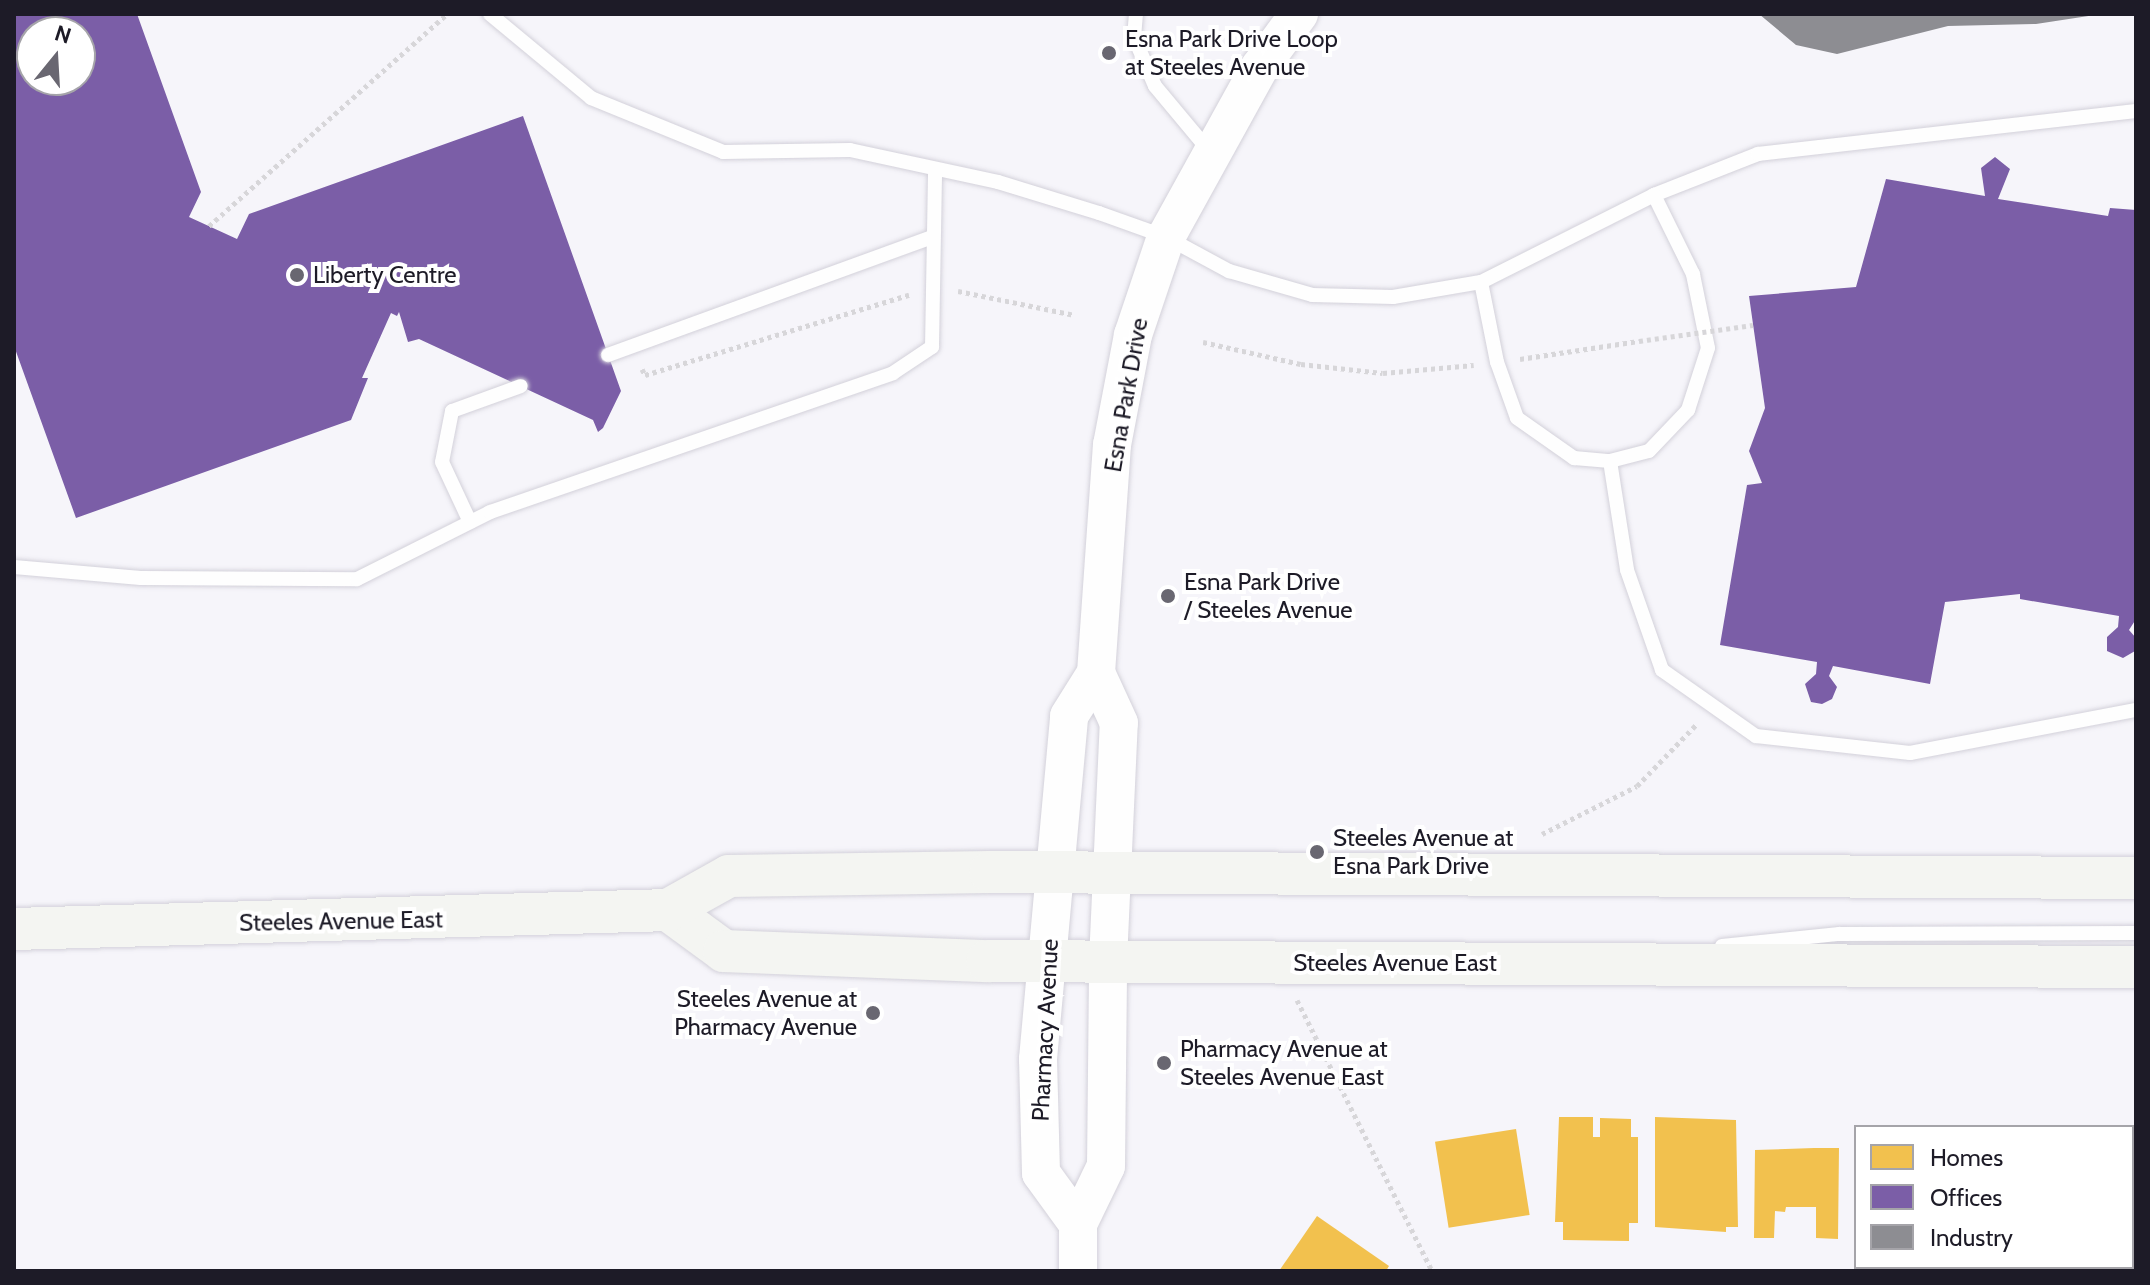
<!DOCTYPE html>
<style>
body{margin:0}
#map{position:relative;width:2150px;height:1285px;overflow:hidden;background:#f6f5fa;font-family:Cabin,sans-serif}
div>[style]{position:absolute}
.homes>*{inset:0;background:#f2c14e;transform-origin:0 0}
.offices>*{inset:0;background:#7b5ea7}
.industry>*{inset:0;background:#8d8d92}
.path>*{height:5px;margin-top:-2.5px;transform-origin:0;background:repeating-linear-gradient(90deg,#d7d6d9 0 4px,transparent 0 8px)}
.roads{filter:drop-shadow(0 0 2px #d3d1da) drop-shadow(0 0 2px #d3d1da)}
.service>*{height:14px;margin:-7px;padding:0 7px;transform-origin:7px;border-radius:7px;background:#fefefe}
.tertiary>*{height:38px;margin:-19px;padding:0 19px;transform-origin:19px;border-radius:19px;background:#fefefe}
.secondary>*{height:42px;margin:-21px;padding:0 21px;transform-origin:21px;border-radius:21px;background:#f4f5f2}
.path-bridge>*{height:5px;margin-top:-2.5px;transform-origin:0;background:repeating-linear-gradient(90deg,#d7d6d9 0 4px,transparent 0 8px)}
.dots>*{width:22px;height:22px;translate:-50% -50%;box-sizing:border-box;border:4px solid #fff;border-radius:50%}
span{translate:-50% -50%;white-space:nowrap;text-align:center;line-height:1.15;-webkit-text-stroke:8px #fff;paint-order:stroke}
.poi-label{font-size:24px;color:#1d1b27}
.left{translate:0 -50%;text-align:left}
.right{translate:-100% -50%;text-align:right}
.street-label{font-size:24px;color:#1d1b27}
.frame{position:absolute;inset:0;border:16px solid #1d1b27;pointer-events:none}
.legend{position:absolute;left:1854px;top:1125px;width:280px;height:144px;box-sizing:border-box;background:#fff;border:2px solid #a5a4a9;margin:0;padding:10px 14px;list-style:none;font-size:24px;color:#1d1b27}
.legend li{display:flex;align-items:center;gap:16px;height:40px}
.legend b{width:40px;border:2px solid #a5a4a9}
.north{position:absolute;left:16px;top:16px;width:80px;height:80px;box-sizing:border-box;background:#fff;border:2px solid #a5a4a9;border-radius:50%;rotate:18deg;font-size:22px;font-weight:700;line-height:32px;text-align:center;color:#1d1b27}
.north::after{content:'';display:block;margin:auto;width:28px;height:36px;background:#696771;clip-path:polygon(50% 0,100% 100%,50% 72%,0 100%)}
</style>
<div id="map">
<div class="homes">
<div style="clip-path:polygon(1559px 1117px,1593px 1117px,1593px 1137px,1600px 1137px,1600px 1118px,1631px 1119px,1631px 1137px,1638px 1137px,1638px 1223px,1629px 1223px,1629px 1241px,1563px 1240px,1563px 1222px,1555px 1222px)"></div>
<div style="clip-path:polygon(1655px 1117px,1736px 1120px,1738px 1227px,1726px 1227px,1726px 1232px,1655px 1227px)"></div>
<div style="left:1516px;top:1129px;width:87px;height:82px;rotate:81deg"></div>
<div style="clip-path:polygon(1814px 1148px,1839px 1148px,1838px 1239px,1816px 1238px,1816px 1207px,1786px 1207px,1785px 1212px,1775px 1211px,1774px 1238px,1754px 1238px,1755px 1150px)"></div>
<div style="clip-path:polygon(1317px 1216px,1389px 1266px,1386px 1271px,1279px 1271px)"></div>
</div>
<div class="offices">
<div style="clip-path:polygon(evenodd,14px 14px,137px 14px,201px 192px,189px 217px,237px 239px,249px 214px,523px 116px,621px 391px,603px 428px,598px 432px,593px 420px,419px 339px,408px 342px,399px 312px,397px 316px,391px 313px,362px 378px,368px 378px,351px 420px,76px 518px,14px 346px,14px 14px,32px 32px,80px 32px,80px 80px,32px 80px,32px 32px)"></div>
<div style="clip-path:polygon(1995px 157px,2010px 169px,1998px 199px,2108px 216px,2110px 208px,2136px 210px,2136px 619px,2129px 630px,2136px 638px,2135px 651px,2123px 658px,2107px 651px,2107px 637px,2118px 627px,2119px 616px,2020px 599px,2020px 594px,1945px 602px,1930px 684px,1833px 666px,1829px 676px,1837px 687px,1832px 699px,1822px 704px,1811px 702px,1805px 684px,1816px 674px,1817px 662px,1720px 645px,1747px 485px,1762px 483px,1749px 451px,1765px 408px,1749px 296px,1856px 287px,1886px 179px,1985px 196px,1981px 168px)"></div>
</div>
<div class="industry">
<div style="clip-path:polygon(1759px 14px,2095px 14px,2095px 15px,2036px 24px,1948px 26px,1837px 54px,1796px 45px)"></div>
</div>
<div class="path">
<div style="left:209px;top:226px;width:319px;rotate:-41.7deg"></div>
<div style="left:958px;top:291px;width:119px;rotate:11.6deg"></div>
<div style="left:1203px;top:342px;width:100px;rotate:12.7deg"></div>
<div style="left:1301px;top:364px;width:82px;rotate:6.3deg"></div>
<div style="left:1383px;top:373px;width:91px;rotate:-5deg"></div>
<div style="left:1520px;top:359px;width:120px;rotate:-8.6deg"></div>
<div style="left:642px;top:369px;width:7px;rotate:63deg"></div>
<div style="left:645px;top:375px;width:276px;rotate:-16.9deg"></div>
<div style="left:1542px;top:834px;width:106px;rotate:-26.8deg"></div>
<div style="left:1637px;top:786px;width:85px;rotate:-46deg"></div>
<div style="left:1297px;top:1000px;width:303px;rotate:63.5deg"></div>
</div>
<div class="roads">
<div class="service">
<div style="left:490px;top:14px;width:131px;rotate:39.7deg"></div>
<div style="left:591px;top:98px;width:143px;rotate:22.2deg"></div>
<div style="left:723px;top:152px;width:127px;rotate:-0.9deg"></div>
<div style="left:850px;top:150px;width:151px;rotate:12.2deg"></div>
<div style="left:998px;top:182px;width:106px;rotate:17.1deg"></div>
<div style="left:1099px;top:213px;width:71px;rotate:19.7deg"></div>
<div style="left:1166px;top:237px;width:72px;rotate:28.4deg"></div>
<div style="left:1229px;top:271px;width:86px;rotate:16.1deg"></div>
<div style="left:1312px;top:295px;width:81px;rotate:1.4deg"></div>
<div style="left:1393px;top:297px;width:89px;rotate:-9.7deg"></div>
<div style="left:1481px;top:282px;width:194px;rotate:-26.7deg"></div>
<div style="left:1654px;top:195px;width:112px;rotate:-21.5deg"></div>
<div style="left:1758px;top:154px;width:380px;rotate:-6.5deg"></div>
<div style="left:1136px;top:14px;width:23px;rotate:95deg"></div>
<div style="left:1134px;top:37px;width:53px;rotate:66.8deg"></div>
<div style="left:1155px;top:86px;width:86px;rotate:50.2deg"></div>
<div style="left:1481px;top:282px;width:82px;rotate:78.7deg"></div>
<div style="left:1497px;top:362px;width:59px;rotate:70.3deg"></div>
<div style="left:1517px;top:418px;width:70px;rotate:35.1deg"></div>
<div style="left:1574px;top:458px;width:36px;rotate:5deg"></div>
<div style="left:1610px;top:461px;width:40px;rotate:-14.4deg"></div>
<div style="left:1649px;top:451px;width:57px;rotate:-46.4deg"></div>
<div style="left:1688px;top:410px;width:65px;rotate:-72.1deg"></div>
<div style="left:1708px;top:348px;width:76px;rotate:-101.5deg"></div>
<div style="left:1693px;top:274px;width:88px;rotate:-116.3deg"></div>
<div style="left:608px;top:355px;width:345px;rotate:-20deg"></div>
<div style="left:1610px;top:461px;width:110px;rotate:81.1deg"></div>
<div style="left:1627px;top:570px;width:106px;rotate:70.7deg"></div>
<div style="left:1662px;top:670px;width:115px;rotate:35.1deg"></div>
<div style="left:1756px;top:736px;width:155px;rotate:6.3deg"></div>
<div style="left:1910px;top:753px;width:230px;rotate:-10.8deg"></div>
<div style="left:470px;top:522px;width:66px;rotate:-115deg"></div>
<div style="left:442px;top:462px;width:52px;rotate:-78.9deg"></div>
<div style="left:452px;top:411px;width:73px;rotate:-19.9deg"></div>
<div style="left:14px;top:567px;width:127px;rotate:5deg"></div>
<div style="left:141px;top:578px;width:216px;rotate:0.3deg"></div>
<div style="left:357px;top:579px;width:149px;rotate:-26.7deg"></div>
<div style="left:490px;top:512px;width:426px;rotate:-19deg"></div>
<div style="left:893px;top:373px;width:47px;rotate:-33.7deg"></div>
<div style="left:932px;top:347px;width:178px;rotate:-89deg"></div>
<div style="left:1722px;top:946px;width:118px;rotate:-5.9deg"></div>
<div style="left:1839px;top:934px;width:297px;rotate:-0.2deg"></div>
</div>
<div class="tertiary">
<div style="left:1078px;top:1224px;width:63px;rotate:-126deg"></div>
<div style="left:1041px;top:1173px;width:114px;rotate:-91.5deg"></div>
<div style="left:1038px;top:1059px;width:344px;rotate:-84.8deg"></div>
<div style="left:1069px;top:716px;width:51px;rotate:-57.9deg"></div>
<div style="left:1096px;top:673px;width:229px;rotate:-86deg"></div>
<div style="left:1112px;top:445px;width:112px;rotate:-79.2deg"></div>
<div style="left:1133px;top:335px;width:103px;rotate:-71.4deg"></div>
<div style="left:1166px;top:237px;width:194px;rotate:-61.1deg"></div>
<div style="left:1260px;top:67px;width:66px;rotate:-53.7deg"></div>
<div style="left:1078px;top:1271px;width:47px;rotate:-90deg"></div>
<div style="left:1078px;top:1224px;width:64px;rotate:-64.2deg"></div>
<div style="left:1106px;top:1166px;width:205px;rotate:-89.4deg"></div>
<div style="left:1108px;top:961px;width:238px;rotate:-87.4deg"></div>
<div style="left:1119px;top:723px;width:55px;rotate:-114.7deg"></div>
</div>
<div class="secondary">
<div style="left:668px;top:910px;width:69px;rotate:36.2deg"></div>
<div style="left:724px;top:951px;width:263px;rotate:2.2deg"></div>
<div style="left:987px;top:961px;width:1149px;rotate:0.3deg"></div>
<div style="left:14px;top:929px;width:654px;rotate:-1.66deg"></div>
<div style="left:668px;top:910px;width:70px;rotate:-29.1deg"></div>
<div style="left:729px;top:876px;width:261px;rotate:-0.9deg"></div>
<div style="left:990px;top:872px;width:1146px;rotate:0.3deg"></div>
</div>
</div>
<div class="path-bridge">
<div style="left:1639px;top:341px;width:115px;rotate:-8deg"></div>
</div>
<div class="dots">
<div style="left:1109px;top:53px;background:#696771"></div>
<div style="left:297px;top:275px;background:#696771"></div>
<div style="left:1168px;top:596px;background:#696771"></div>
<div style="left:1317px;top:852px;background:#696771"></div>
<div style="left:873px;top:1013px;background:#696771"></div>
<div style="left:1164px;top:1063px;background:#696771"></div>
</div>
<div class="poi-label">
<span class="left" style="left:1125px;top:53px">Esna Park Drive Loop<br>at Steeles Avenue</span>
<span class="left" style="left:313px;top:275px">Liberty Centre</span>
<span class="left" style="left:1184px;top:596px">Esna Park Drive<br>/ Steeles Avenue</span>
<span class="left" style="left:1333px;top:852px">Steeles Avenue at<br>Esna Park Drive</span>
<span class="right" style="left:857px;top:1013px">Steeles Avenue at<br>Pharmacy Avenue</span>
<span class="left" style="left:1180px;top:1063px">Pharmacy Avenue at<br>Steeles Avenue East</span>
</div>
<div class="street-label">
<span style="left:1126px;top:395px;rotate:-80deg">Esna Park Drive</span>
<span style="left:341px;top:921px;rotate:-1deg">Steeles Avenue East</span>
<span style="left:1395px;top:963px">Steeles Avenue East</span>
<span style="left:1045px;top:1030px;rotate:-87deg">Pharmacy Avenue</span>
</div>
<div class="frame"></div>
<ul class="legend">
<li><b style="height:22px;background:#f2c14e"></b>Homes</li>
<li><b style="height:22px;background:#7b5ea7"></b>Offices</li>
<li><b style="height:22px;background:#8d8d92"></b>Industry</li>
</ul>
<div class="north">N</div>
</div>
